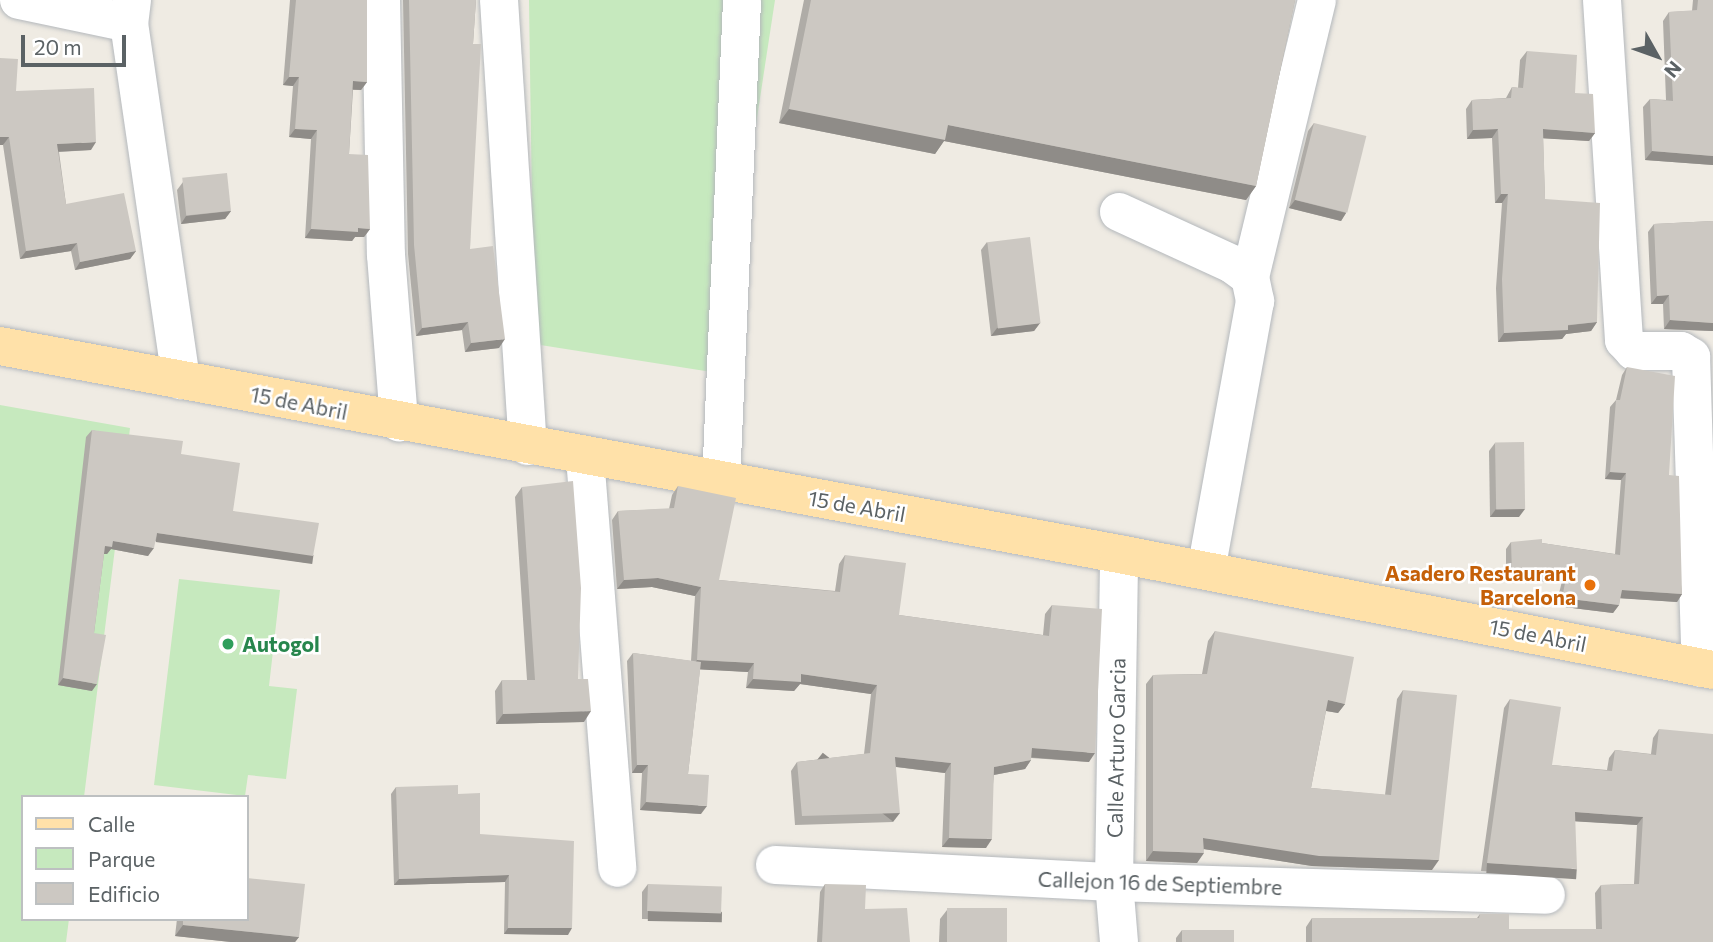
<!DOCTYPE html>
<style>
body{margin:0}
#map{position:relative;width:1713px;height:942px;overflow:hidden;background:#efebe3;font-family:Commissioner,sans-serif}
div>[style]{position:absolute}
.green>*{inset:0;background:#c6e9be}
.roads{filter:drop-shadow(0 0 2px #b4b8bc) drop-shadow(0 0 2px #b4b8bc)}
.minor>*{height:38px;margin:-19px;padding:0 19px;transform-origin:19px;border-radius:19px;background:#fff}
.major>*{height:38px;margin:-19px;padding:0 19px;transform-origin:19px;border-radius:19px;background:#ffe1a9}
.wall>*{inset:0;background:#afaca7}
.shaded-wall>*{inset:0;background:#8f8c88;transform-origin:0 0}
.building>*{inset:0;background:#ccc8c2;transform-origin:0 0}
.dots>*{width:19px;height:19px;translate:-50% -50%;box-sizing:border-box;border:4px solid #fff;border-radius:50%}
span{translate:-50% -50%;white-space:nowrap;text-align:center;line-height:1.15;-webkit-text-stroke:5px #fff;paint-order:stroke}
.street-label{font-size:21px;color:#5b6265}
.food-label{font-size:21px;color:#c56008;font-weight:700}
.right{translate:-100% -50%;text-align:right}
.leisure-label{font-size:21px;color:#27864d;font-weight:700}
.left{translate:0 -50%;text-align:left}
.legend{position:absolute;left:21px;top:795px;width:228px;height:126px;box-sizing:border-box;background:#fff;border:2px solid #bdc0c1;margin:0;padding:9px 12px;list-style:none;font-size:21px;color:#5b6265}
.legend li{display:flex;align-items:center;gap:14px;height:35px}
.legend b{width:35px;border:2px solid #bdc0c1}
.north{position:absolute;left:1622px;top:21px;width:70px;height:70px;-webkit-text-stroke:5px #fff;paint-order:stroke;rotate:130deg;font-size:19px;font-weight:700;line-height:28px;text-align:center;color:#5b6265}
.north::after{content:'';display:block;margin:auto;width:24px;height:32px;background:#5b6265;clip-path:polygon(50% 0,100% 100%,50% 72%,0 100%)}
.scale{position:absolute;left:21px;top:35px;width:105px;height:32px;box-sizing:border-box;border:4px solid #5b6265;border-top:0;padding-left:9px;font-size:21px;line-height:24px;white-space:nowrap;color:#5b6265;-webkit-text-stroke:5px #fff;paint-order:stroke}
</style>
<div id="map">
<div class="green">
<div style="clip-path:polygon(529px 0,775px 0,718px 373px,534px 344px)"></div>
<div style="clip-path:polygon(0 405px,130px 428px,84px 797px,23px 797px,23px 919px,69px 919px,66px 942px,0 942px)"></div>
<div style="clip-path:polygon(179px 579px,280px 590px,269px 686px,297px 689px,286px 779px,248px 775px,245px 796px,154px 785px)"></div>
</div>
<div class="roads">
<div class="minor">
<div style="left:19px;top:0;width:112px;rotate:11.8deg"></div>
<div style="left:132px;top:0;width:23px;rotate:97deg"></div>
<div style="left:129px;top:23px;width:361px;rotate:81.7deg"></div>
<div style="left:381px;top:0;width:255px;rotate:88.9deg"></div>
<div style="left:386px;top:255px;width:168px;rotate:85.5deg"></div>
<div style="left:499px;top:0;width:447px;rotate:86.3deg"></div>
<div style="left:1602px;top:0;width:341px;rotate:86.3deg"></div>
<div style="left:1624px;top:340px;width:15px;rotate:48deg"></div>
<div style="left:1634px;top:351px;width:47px"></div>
<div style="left:1681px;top:351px;width:12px;rotate:31deg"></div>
<div style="left:1691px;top:357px;width:311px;rotate:88.2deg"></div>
<div style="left:1119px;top:212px;width:124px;rotate:24.7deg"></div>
<div style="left:1232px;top:264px;width:22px;rotate:36deg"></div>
<div style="left:1250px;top:277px;width:25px;rotate:78deg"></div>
<div style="left:1255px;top:301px;width:273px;rotate:100.3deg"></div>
<div style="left:1250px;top:277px;width:285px;rotate:-76.4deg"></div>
<div style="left:585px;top:457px;width:412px;rotate:85.5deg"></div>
<div style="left:721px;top:482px;width:482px;rotate:-87.5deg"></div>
<div style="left:775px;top:865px;width:339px;rotate:2.9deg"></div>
<div style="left:1114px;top:882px;width:432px;rotate:1.7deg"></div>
<div style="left:1119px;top:942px;width:60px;rotate:-94.8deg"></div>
<div style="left:1114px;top:882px;width:328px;rotate:-89.1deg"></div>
</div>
<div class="major">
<div style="left:0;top:346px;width:1138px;rotate:10.53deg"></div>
<div style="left:1119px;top:554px;width:605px;rotate:11.05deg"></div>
</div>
</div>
<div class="wall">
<div style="clip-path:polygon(290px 0,367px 0,367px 82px,361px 90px,353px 90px,349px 154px,370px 229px,364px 237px,355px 237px,352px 241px,305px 238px,311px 139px,289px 137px,293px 86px,283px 85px)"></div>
<div style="clip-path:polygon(403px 0,476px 0,473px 44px,470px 249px,499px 348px,465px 352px,462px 330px,416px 336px,408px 254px)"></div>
<div style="clip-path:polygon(804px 0,1295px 0,1256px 186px,1246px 200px,944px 141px,935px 154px,779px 123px)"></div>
<div style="clip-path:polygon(1693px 0,1713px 0,1713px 165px,1645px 160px,1643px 107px,1650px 99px,1666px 100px,1663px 21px,1669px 12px,1692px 11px)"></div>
<div style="clip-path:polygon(1527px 51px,1575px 93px,1595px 133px,1589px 141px,1543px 138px,1545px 199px,1597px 322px,1591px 331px,1566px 334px,1562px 339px,1498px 342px,1496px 288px,1502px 203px,1495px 203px,1492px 138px,1467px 139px,1466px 109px,1472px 100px,1506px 98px,1512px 87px,1518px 88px,1520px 60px)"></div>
<div style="clip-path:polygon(16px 91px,91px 150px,59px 152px,66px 204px,136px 251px,130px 259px,75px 270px,71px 251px,20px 259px,3px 145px)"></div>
<div style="clip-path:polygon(1314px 123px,1346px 213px,1341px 221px,1289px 208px,1308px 131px)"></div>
<div style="clip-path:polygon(183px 182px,231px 211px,225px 219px,181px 224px,177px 190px)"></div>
<div style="clip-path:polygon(1713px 221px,1713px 331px,1664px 329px,1663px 304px,1651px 304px,1648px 232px,1654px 224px)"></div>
<div style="clip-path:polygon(987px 242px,1040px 323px,1034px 331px,991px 336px,981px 250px)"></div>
<div style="clip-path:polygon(1627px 367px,1669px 475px,1682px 594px,1677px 602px,1620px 598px,1619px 605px,1613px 613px,1556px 606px,1562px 581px,1506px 582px,1506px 549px,1511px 542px,1542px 543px,1615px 554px,1621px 480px,1605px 479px,1610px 407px,1616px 400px,1622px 375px)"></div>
<div style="clip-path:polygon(92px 430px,181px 454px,233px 511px,313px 556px,308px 563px,155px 541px,148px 556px,111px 549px,107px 554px,104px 554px,94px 633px,92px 691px,58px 685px,86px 437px)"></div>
<div style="clip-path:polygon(1495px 443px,1519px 517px,1490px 517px,1489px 451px)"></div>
<div style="clip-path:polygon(678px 486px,719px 580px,835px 591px,839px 564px,845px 555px,899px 615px,1043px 635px,1045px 614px,1052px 605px,1089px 762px,1031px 758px,1031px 760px,1025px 769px,994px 775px,986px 848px,942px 847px,945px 773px,896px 767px,893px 822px,795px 825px,791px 771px,797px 762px,864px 754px,871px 694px,800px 684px,794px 691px,746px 688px,748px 672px,700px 669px,688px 774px,701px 814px,640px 810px,642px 773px,632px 773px,627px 661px,633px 653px,691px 661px,695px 596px,652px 587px,617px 589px,612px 520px,618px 511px,669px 509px,672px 495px)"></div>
<div style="clip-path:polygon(522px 487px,578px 679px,584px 722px,496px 724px,495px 691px,502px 680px,527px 680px,515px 497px)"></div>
<div style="clip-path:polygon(1215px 631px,1345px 704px,1338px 713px,1326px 711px,1311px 788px,1385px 795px,1397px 699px,1403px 690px,1432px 870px,1312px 866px,1204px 849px,1197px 863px,1146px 861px,1146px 684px,1153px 675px,1202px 674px,1208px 641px)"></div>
<div style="clip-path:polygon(1510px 699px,1552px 765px,1607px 770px,1609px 758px,1615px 750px,1651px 754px,1653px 738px,1659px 729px,1713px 942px,1306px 942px,1306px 927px,1312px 918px,1477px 918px,1480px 914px,1509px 929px,1596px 929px,1595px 893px,1601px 885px,1634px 884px,1637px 825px,1575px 821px,1571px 877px,1481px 871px,1504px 708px)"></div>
<div style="clip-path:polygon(396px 787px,458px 794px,480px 834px,568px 935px,504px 934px,505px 882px,394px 885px,391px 794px)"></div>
<div style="clip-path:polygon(648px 884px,722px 912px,717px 920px,642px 919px,642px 892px)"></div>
<div style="clip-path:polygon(825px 884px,865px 909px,910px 942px,817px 942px,820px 892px)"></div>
<div style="clip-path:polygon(947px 910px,1007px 942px,939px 942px,940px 919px)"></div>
<div style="clip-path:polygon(177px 919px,247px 919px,299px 937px,295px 942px,231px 942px,175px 936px)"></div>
<div style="clip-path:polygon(1182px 930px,1234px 942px,1176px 942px,1176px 938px)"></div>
</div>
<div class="shaded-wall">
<div style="clip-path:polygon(289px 77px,299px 77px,293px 86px,283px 85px)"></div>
<div style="clip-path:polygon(353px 81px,367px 82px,361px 90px,347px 89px)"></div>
<div style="clip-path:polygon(789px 109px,948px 125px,1256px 186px,1246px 200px,944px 141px,935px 154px,779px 123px)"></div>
<div style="clip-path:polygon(295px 129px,317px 130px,311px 139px,289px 137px)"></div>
<div style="clip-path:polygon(1498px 129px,1492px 138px,1467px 139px,1473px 130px)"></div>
<div style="clip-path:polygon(1543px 129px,1595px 133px,1589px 141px,1537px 138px)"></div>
<div style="clip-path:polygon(0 137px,9px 137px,3px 145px,0 145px)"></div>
<div style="clip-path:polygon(96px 142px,91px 150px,52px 152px,57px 144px)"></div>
<div style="clip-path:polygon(1652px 151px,1713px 156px,1713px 165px,1645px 160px)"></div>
<div style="clip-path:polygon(1501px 194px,1508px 194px,1502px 203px,1495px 203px)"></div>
<div style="clip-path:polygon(1295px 200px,1346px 213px,1341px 221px,1289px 208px)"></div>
<div style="clip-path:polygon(231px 211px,225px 219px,181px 224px,186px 216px)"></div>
<div style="clip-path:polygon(358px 228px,370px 229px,364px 237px,355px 237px,352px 241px,305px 238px,311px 229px)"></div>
<div style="clip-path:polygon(77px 243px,71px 251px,20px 259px,26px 251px)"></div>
<div style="clip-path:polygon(136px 251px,130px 259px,75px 270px,80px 262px)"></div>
<div style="clip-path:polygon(1669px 295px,1663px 304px,1651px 304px,1657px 296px)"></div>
<div style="clip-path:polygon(1670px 320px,1713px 323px,1713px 331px,1664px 329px)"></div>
<div style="clip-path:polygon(468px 322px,462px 330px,416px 336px,422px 328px)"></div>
<div style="clip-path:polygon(1597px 322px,1591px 331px,1566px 334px,1562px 339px,1498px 342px,1504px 333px)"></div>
<div style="clip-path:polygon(1040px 323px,1034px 331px,991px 336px,997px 328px)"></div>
<div style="clip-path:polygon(505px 339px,499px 348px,465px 352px,471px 343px)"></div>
<div style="clip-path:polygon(1610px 472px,1626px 473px,1621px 480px,1605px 479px)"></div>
<div style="clip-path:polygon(1496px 509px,1525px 509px,1519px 517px,1490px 517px)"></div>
<div style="left:157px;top:533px;width:158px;height:9px;rotate:8deg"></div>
<div style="clip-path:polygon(113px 541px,154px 548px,148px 556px,111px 549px,107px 554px,99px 554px,105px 546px)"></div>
<div style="clip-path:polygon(1567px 573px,1562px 581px,1506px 582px,1512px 574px)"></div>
<div style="clip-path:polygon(658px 578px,701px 587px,695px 596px,652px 587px,617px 589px,624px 580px)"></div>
<div style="clip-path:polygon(1622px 590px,1682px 594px,1677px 602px,1616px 598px)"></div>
<div style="clip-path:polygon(1562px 598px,1619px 605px,1613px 613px,1556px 606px)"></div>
<div style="clip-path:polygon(697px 660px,754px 663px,748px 672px,691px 669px)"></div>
<div style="clip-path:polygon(801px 674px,877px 685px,871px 694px,800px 684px,794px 691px,746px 688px,753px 679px)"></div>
<div style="clip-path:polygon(63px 678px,97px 684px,92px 691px,58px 685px)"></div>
<div style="clip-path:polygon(1328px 700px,1345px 704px,1338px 713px,1321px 710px)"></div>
<div style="clip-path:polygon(591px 711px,584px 722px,496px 724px,503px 714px)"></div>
<div style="clip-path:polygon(1032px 748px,1095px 753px,1089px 762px,1026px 757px)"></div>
<div style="clip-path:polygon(895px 757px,951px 763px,945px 773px,889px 766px)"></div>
<div style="clip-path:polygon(1031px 760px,1025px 769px,988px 776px,994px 767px)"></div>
<div style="clip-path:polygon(637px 765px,648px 765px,642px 773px,632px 773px)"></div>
<div style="clip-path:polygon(646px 802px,707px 806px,701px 814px,640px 810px)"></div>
<div style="clip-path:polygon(1575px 812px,1643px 817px,1637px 825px,1569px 821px)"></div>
<div style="left:900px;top:813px;width:11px;height:98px;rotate:128deg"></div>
<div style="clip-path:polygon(949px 838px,992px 839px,986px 848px,942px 847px)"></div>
<div style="clip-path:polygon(1203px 838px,1439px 860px,1432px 870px,1312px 866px,1197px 848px)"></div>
<div style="clip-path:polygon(1153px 851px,1204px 853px,1197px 863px,1146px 861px)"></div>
<div style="left:1487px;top:863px;width:90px;height:10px;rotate:4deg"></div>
<div style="clip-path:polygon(509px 875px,505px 882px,394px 885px,399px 879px)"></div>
<div style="left:648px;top:911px;width:74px;height:10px;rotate:1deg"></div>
<div style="clip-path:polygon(183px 925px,299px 937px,295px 942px,231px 942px,175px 936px)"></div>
<div style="clip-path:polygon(508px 928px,572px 928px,568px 935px,504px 934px)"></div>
</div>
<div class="building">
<div style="clip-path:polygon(296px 0,367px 0,367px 82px,353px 81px,349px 154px,368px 155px,370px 229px,358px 228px,358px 232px,311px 229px,317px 130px,295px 129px,299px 77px,289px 77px)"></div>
<div style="clip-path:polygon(409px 0,476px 0,473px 44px,481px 44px,470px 249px,493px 246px,505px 339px,471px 343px,468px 322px,422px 328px,414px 245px)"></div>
<div style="clip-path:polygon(811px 0,1295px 0,1256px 186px,948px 125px,945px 140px,789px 109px)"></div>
<div style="clip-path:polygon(1698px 0,1713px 0,1713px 156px,1652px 151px,1650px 99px,1673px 101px,1669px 12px,1697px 10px)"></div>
<div style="clip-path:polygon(1527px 51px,1577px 55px,1575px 93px,1593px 94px,1595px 133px,1543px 129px,1545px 199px,1600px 203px,1597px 322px,1568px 325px,1568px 330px,1504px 333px,1502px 279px,1508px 194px,1501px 194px,1498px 129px,1473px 130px,1472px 100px,1511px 98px,1512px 87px,1523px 88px)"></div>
<div style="clip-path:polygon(0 58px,18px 59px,16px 91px,94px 88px,96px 142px,57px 144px,66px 204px,124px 193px,136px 251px,80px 262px,77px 243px,26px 251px,9px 137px,0 137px)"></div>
<div style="left:1314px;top:123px;width:54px;height:79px;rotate:14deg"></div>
<div style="left:227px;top:173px;width:38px;height:45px;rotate:84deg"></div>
<div style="clip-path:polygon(1713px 221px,1713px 323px,1670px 320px,1669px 295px,1657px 296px,1654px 224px)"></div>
<div style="left:1030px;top:237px;width:87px;height:43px;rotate:83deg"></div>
<div style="clip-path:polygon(1627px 367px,1675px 376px,1669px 475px,1679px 476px,1682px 594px,1622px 590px,1619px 605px,1562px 598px,1567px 573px,1512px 574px,1511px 542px,1542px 539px,1542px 543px,1620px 555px,1626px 473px,1610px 472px,1616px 400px,1620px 400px)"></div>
<div style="clip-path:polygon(92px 430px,183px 441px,181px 454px,240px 463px,233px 511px,319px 523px,313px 556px,157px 533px,154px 548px,113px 541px,112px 547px,105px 546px,94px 633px,106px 635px,97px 684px,63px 678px)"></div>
<div style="left:1524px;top:442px;width:67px;height:29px;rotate:89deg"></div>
<div style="clip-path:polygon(573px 481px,581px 588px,578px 679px,588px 679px,591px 711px,503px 714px,502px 680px,535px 680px,522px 487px)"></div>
<div style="clip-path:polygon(678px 486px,736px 498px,719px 580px,840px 592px,845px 555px,906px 563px,899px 615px,1049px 636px,1052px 605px,1102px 609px,1095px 753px,1032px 748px,1031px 760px,994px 767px,992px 839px,949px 838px,951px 763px,895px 757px,900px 813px,802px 816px,797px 762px,870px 753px,877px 685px,801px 674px,801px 682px,753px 679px,754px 663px,697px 660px,701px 587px,658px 578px,624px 580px,618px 511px,674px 508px)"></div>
<div style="clip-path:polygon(1215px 631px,1354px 657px,1345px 704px,1328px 700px,1311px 788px,1391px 795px,1403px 690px,1457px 695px,1439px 860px,1319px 856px,1203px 838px,1204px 853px,1153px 851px,1153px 675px,1207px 674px)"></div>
<div style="clip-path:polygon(633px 653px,701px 662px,688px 774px,709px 775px,707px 806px,646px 802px,648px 765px,637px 765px)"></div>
<div style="clip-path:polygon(1510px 699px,1561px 707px,1552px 765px,1612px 771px,1615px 750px,1656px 755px,1659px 729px,1713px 734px,1713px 942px,1312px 942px,1312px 918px,1479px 918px,1480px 914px,1509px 914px,1509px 929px,1602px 929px,1601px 885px,1639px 884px,1643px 817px,1575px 812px,1577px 869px,1487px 863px)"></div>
<div style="clip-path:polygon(458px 785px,458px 794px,480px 793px,480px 834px,574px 841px,572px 928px,508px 928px,509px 875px,399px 879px,396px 787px)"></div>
<div style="clip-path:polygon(247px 878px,305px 884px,299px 937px,183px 925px,183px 919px,247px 919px)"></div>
<div style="left:648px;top:884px;width:74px;height:27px;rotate:2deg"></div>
<div style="clip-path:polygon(825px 884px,866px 885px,865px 909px,907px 908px,910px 942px,822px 942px)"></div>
<div style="left:1007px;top:908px;width:34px;height:60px;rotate:90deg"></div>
<div style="left:1182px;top:930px;width:52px;height:12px"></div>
</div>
<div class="dots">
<div style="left:1590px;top:585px;background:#e8710a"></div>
<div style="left:228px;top:644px;background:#2e9e5b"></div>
</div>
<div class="street-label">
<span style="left:299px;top:403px;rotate:11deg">15 de Abril</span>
<span style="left:857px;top:506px;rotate:10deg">15 de Abril</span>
<span style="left:1538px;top:635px;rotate:11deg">15 de Abril</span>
<span style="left:1116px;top:748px;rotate:-89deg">Calle Arturo Garcia</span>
<span style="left:1160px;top:883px;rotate:2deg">Callejon 16 de Septiembre</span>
</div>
<div class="food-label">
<span class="right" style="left:1576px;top:585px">Asadero Restaurant<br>Barcelona</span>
</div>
<div class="leisure-label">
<span class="left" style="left:242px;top:644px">Autogol</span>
</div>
<ul class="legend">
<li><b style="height:9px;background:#ffe1a9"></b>Calle</li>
<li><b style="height:19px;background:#c6e9be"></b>Parque</li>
<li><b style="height:19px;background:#ccc8c2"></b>Edificio</li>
</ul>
<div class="north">N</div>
<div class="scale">20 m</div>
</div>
